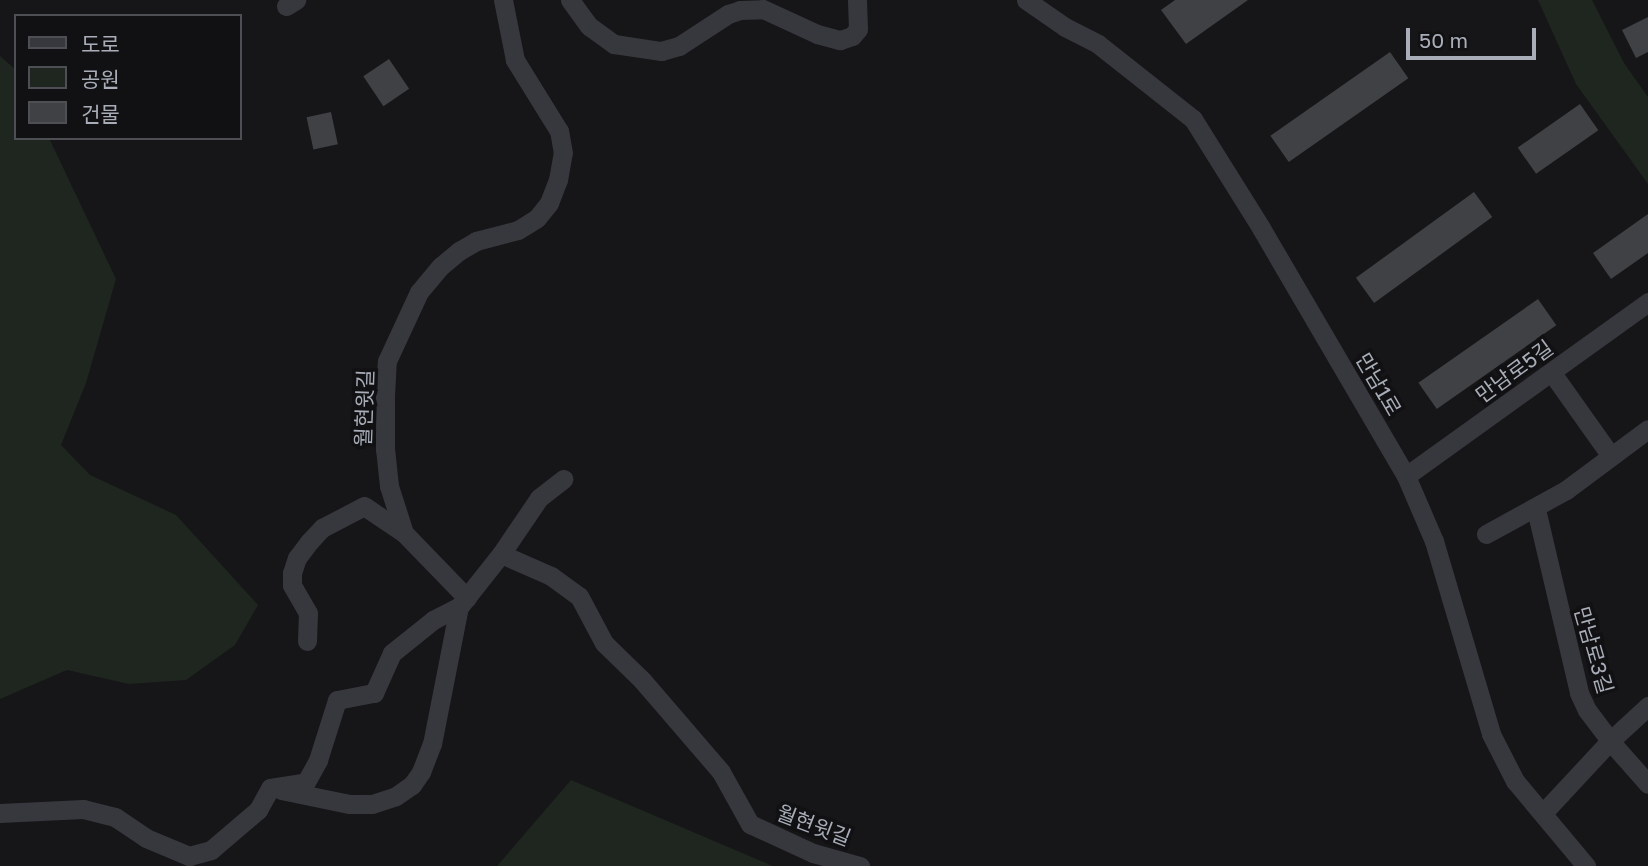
<!DOCTYPE html>
<meta charset="utf-8">
<style>
body{margin:0}
#map{position:relative;width:1648px;height:866px;overflow:hidden;background:#161618;font-family:"Golos Text","Noto Sans KR",sans-serif}
div>[style]{position:absolute}
.green>*{inset:0;background:#1e261f}
.building>*{inset:0;background:#404145;transform-origin:0 0}
.minor>*{height:19px;margin:-9.5px;padding:0 9.5px;transform-origin:9.5px;border-radius:9.5px;background:#37383d}
span{translate:-50% -50%;white-space:nowrap;text-align:center;line-height:1.15;-webkit-text-stroke:7px #111113;paint-order:stroke}
.street-label{font-size:21px;color:#a8adb8}
.legend{position:absolute;left:14px;top:14px;width:228px;height:126px;box-sizing:border-box;background:#111113;border:2px solid #4d4f55;margin:0;padding:9px 12px;list-style:none;font-size:21px;color:#a8adb8}
.legend li{display:flex;align-items:center;gap:14px;height:35px}
.legend b{width:35px;border:2px solid #4d4f55}
.scale{position:absolute;left:1406px;top:28px;width:130px;height:32px;box-sizing:border-box;border:4px solid #a8adb8;border-top:0;padding-left:9px;font-size:21px;line-height:24px;white-space:nowrap;color:#a8adb8;-webkit-text-stroke:5px #111113;paint-order:stroke}
</style>
<div id="map">
<div class="green">
<div style="clip-path:polygon(1538px 0,1592px 0,1624px 63px,1648px 97px,1648px 184px,1576px 84px)"></div>
<div style="clip-path:polygon(0 56px,16px 70px,16px 138px,49px 138px,116px 279px,86px 383px,61px 445px,90px 475px,176px 515px,258px 605px,235px 645px,186px 680px,129px 684px,67px 670px,0 699px)"></div>
<div style="clip-path:polygon(571px 780px,773px 866px,497px 866px)"></div>
</div>
<div class="building">
<div style="clip-path:polygon(1175px 0,1248px 0,1186px 44px,1161px 10px)"></div>
<div style="clip-path:polygon(1648px 17px,1648px 52px,1636px 58px,1622px 30px)"></div>
<div style="left:1390px;top:52px;width:32px;height:146px;rotate:55deg"></div>
<div style="left:389px;top:59px;width:36px;height:31px;rotate:56deg"></div>
<div style="left:1580px;top:104px;width:32px;height:76px;rotate:55deg"></div>
<div style="left:331px;top:112px;width:33px;height:25px;rotate:78deg"></div>
<div style="left:1474px;top:192px;width:31px;height:146px;rotate:54deg"></div>
<div style="clip-path:polygon(1648px 214px,1648px 253px,1611px 279px,1593px 253px)"></div>
<div style="left:1538px;top:299px;width:32px;height:146px;rotate:55deg"></div>
</div>
<div class="minor">
<div style="left:570px;top:0;width:32px;rotate:54deg"></div>
<div style="left:589px;top:26px;width:31px;rotate:36deg"></div>
<div style="left:614px;top:44px;width:48px;rotate:8.5deg"></div>
<div style="left:661px;top:51px;width:19px;rotate:-16deg"></div>
<div style="left:679px;top:46px;width:59px;rotate:-33.1deg"></div>
<div style="left:728px;top:14px;width:13px;rotate:-18deg"></div>
<div style="left:740px;top:10px;width:23px;rotate:-2deg"></div>
<div style="left:763px;top:9px;width:60px;rotate:24.8deg"></div>
<div style="left:817px;top:34px;width:24px;rotate:15deg"></div>
<div style="left:840px;top:40px;width:13px;rotate:-18deg"></div>
<div style="left:852px;top:36px;width:9px;rotate:-49deg"></div>
<div style="left:858px;top:29px;width:29px;rotate:-92deg"></div>
<div style="left:1026px;top:0;width:47px;rotate:34.7deg"></div>
<div style="left:1065px;top:27px;width:37px;rotate:27deg"></div>
<div style="left:1098px;top:44px;width:121px;rotate:38.3deg"></div>
<div style="left:1193px;top:119px;width:128px;rotate:58deg"></div>
<div style="left:1261px;top:228px;width:287px;rotate:59.7deg"></div>
<div style="left:1406px;top:476px;width:71px;rotate:66.7deg"></div>
<div style="left:1434px;top:541px;width:201px;rotate:73.5deg"></div>
<div style="left:1491px;top:734px;width:53px;rotate:62.9deg"></div>
<div style="left:1515px;top:781px;width:111px;rotate:50.1deg"></div>
<div style="left:286px;top:6px;width:12px;rotate:-31deg"></div>
<div style="left:1552px;top:373px;width:102px;rotate:54.6deg"></div>
<div style="left:1406px;top:476px;width:298px;rotate:-35.7deg"></div>
<div style="left:1536px;top:509px;width:189px;rotate:76.8deg"></div>
<div style="left:1579px;top:693px;width:19px;rotate:65deg"></div>
<div style="left:1587px;top:710px;width:39px;rotate:53deg"></div>
<div style="left:1610px;top:741px;width:57px;rotate:48.5deg"></div>
<div style="left:1486px;top:534px;width:91px;rotate:-28.8deg"></div>
<div style="left:1566px;top:490px;width:102px;rotate:-36.6deg"></div>
<div style="left:501px;top:554px;width:55px;rotate:23.7deg"></div>
<div style="left:551px;top:576px;width:34px;rotate:36deg"></div>
<div style="left:579px;top:596px;width:53px;rotate:62deg"></div>
<div style="left:604px;top:643px;width:53px;rotate:44.2deg"></div>
<div style="left:642px;top:680px;width:121px;rotate:49.3deg"></div>
<div style="left:721px;top:772px;width:60px;rotate:60.9deg"></div>
<div style="left:750px;top:824px;width:69px;rotate:24.7deg"></div>
<div style="left:813px;top:853px;width:49px;rotate:15.5deg"></div>
<div style="left:467px;top:598px;width:91px;rotate:-134.1deg"></div>
<div style="left:404px;top:533px;width:49px;rotate:-107.7deg"></div>
<div style="left:389px;top:486px;width:36px;rotate:-96deg"></div>
<div style="left:385px;top:450px;width:54px;rotate:-90deg"></div>
<div style="left:385px;top:396px;width:35px;rotate:-87deg"></div>
<div style="left:387px;top:361px;width:76px;rotate:-65.1deg"></div>
<div style="left:419px;top:292px;width:34px;rotate:-50deg"></div>
<div style="left:441px;top:266px;width:23px;rotate:-40deg"></div>
<div style="left:459px;top:251px;width:20px;rotate:-30deg"></div>
<div style="left:476px;top:241px;width:43px;rotate:-14.7deg"></div>
<div style="left:518px;top:230px;width:22px;rotate:-32deg"></div>
<div style="left:537px;top:218px;width:19px;rotate:-51deg"></div>
<div style="left:549px;top:203px;width:25px;rotate:-69deg"></div>
<div style="left:558px;top:180px;width:27px;rotate:-80deg"></div>
<div style="left:563px;top:153px;width:22px;rotate:-100deg"></div>
<div style="left:559px;top:131px;width:84px;rotate:-121.8deg"></div>
<div style="left:515px;top:60px;width:61px;rotate:-101.3deg"></div>
<div style="left:307px;top:641px;width:28px;rotate:-88deg"></div>
<div style="left:308px;top:613px;width:32px;rotate:-120deg"></div>
<div style="left:292px;top:585px;width:12px;rotate:-90deg"></div>
<div style="left:292px;top:573px;width:16px;rotate:-72deg"></div>
<div style="left:297px;top:558px;width:20px;rotate:-53deg"></div>
<div style="left:309px;top:542px;width:19px;rotate:-47deg"></div>
<div style="left:322px;top:528px;width:47px;rotate:-27.6deg"></div>
<div style="left:364px;top:506px;width:48px;rotate:34deg"></div>
<div style="left:281px;top:790px;width:69px;rotate:11.6deg"></div>
<div style="left:349px;top:804px;width:23px"></div>
<div style="left:372px;top:804px;width:25px;rotate:-18deg"></div>
<div style="left:396px;top:796px;width:19px;rotate:-35deg"></div>
<div style="left:412px;top:785px;width:16px;rotate:-55deg"></div>
<div style="left:421px;top:772px;width:30px;rotate:-69deg"></div>
<div style="left:432px;top:744px;width:140px;rotate:-78.9deg"></div>
<div style="left:0;top:813px;width:83px;rotate:-2.8deg"></div>
<div style="left:83px;top:809px;width:33px;rotate:14deg"></div>
<div style="left:115px;top:817px;width:37px;rotate:34deg"></div>
<div style="left:146px;top:838px;width:47px;rotate:22.7deg"></div>
<div style="left:189px;top:856px;width:23px;rotate:-15deg"></div>
<div style="left:211px;top:850px;width:62px;rotate:-40.4deg"></div>
<div style="left:258px;top:810px;width:25px;rotate:-61deg"></div>
<div style="left:270px;top:788px;width:36px;rotate:-9deg"></div>
<div style="left:306px;top:782px;width:25px;rotate:-61deg"></div>
<div style="left:318px;top:760px;width:63px;rotate:-72.4deg"></div>
<div style="left:337px;top:700px;width:38px;rotate:-11deg"></div>
<div style="left:374px;top:693px;width:44px;rotate:-65.8deg"></div>
<div style="left:392px;top:653px;width:53px;rotate:-38.8deg"></div>
<div style="left:433px;top:620px;width:29px;rotate:-27deg"></div>
<div style="left:459px;top:607px;width:68px;rotate:-51.6deg"></div>
<div style="left:501px;top:554px;width:68px;rotate:-55.8deg"></div>
<div style="left:539px;top:498px;width:31px;rotate:-38deg"></div>
<div style="left:1543px;top:813px;width:98px;rotate:-47.1deg"></div>
<div style="left:1610px;top:741px;width:52px;rotate:-42.6deg"></div>
</div>
<div class="street-label">
<span style="left:1514px;top:371px;rotate:-36deg">만남로5길</span>
<span style="left:1379px;top:384px;rotate:60deg">만남1로</span>
<span style="left:364px;top:408px;rotate:-88deg">월현윗길</span>
<span style="left:1594px;top:650px;rotate:74deg">만남로3길</span>
<span style="left:814px;top:825px;rotate:21deg">월현윗길</span>
</div>
<ul class="legend">
<li><b style="height:9px;background:#37383d"></b>도로</li>
<li><b style="height:19px;background:#1e261f"></b>공원</li>
<li><b style="height:19px;background:#404145"></b>건물</li>
</ul>
<div class="scale">50 m</div>
</div>
